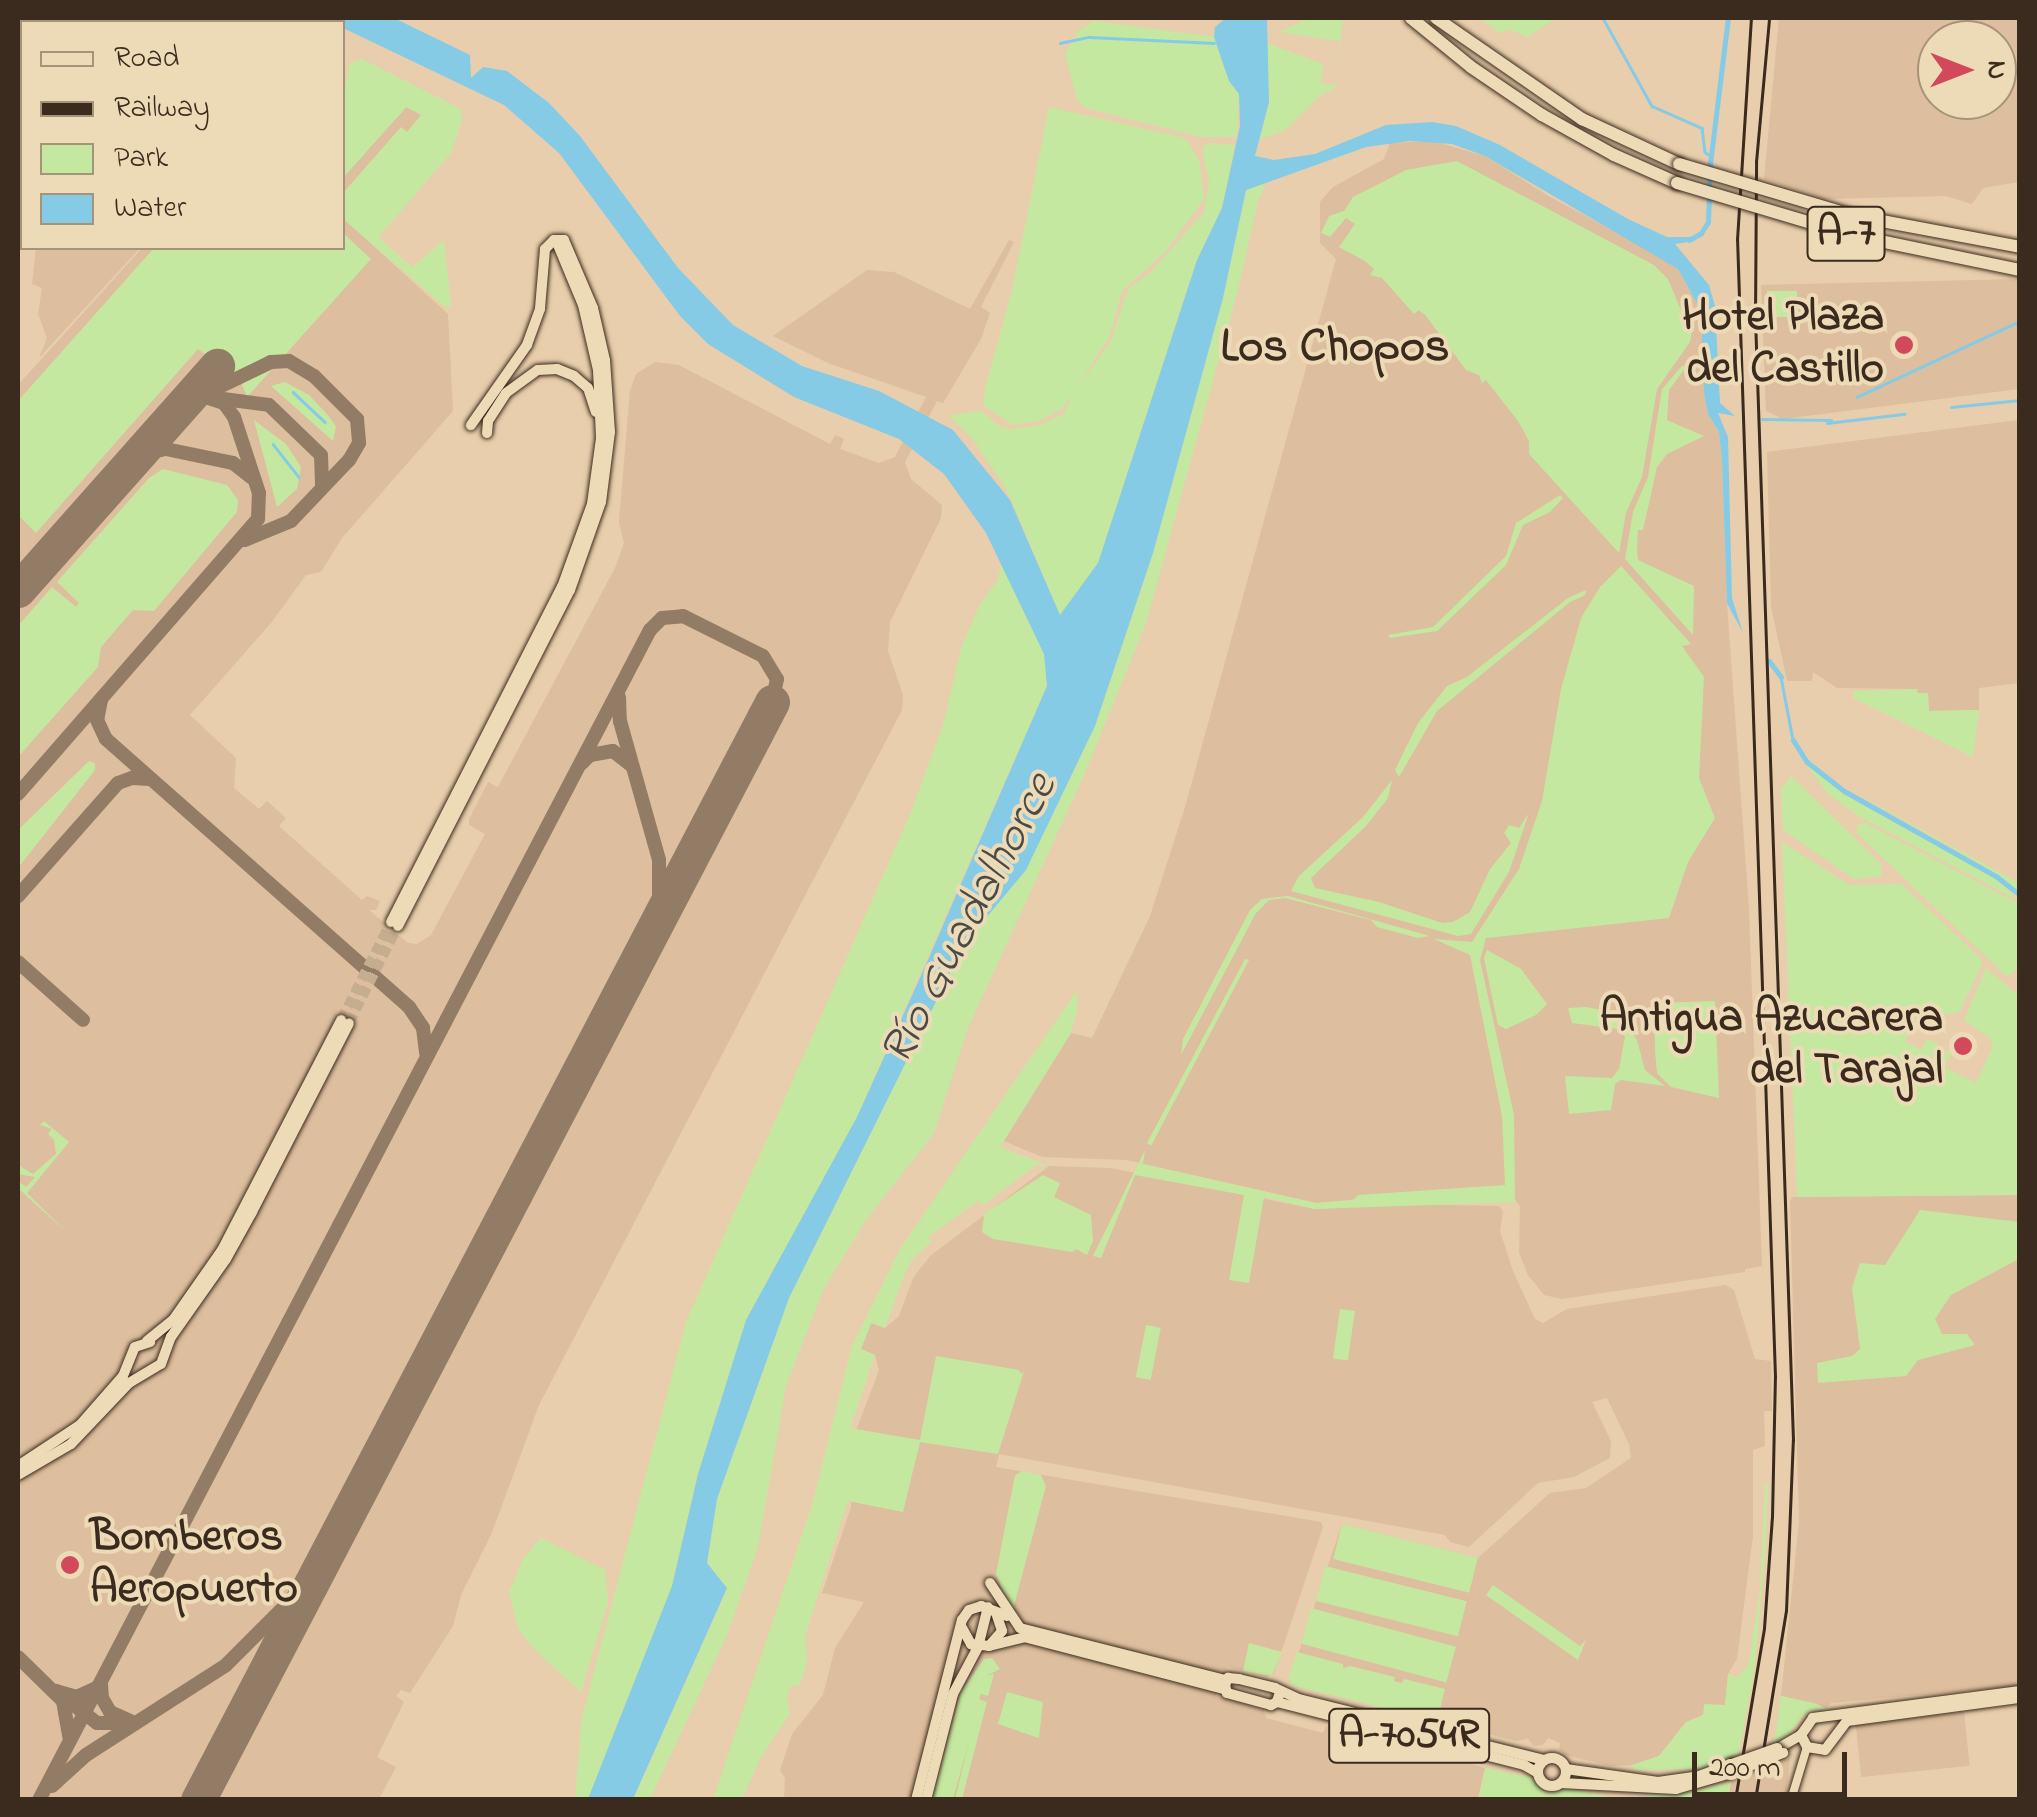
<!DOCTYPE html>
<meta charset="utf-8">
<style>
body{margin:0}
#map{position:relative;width:2037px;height:1817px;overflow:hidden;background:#e8ceac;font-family:"Indie Flower",sans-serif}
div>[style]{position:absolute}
.built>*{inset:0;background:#ddbe9e;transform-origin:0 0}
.green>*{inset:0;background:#c5e8a1;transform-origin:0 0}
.water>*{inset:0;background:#85cbe6}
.stream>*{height:2.5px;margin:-1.25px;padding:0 1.25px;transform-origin:1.25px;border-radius:1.25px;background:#85cbe6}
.canal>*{height:5px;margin:-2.5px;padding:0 2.5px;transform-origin:2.5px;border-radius:2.5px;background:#85cbe6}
.taxiway>*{height:14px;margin:-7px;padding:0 7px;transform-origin:7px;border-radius:7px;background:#927c65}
.runway>*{height:35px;margin:-17.5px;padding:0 17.5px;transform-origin:17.5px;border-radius:17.5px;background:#927c65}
.primary-tunnel>*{height:10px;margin-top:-5px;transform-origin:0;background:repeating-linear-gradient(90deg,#c5ad90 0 10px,transparent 0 15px)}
.roads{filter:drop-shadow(0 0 2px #3b2a1e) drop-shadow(0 0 2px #3b2a1e)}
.secondary>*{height:8px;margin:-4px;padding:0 4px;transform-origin:4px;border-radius:4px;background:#eddbb8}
.primary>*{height:10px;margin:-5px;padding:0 5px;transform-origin:5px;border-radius:5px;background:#eddbb8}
.primary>.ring{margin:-5px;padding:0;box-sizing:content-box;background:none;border:10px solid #eddbb8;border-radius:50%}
.highway>*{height:12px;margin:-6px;padding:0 6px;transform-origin:6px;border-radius:6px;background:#eddbb8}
.rail>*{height:2.5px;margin:-1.25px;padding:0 1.25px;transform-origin:1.25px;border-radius:1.25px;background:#3b2a1e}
.bridges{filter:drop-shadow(0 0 2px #3b2a1e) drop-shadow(0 0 2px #3b2a1e)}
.primary-bridge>*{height:10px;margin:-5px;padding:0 5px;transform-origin:5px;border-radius:5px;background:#eddbb8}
.highway-bridge>*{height:12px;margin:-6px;padding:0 6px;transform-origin:6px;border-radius:6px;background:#eddbb8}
.dots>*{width:28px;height:28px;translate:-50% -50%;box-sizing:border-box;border:5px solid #eddbb8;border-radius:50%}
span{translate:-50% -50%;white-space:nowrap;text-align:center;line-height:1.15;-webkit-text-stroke:8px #eddbb8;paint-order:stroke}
.shield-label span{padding:2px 8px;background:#eddbb8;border:2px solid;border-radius:8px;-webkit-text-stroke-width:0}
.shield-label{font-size:42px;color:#3b2a1e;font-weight:700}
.poi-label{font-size:45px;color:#3b2a1e;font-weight:700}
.right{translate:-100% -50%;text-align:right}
.left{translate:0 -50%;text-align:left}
.neighbourhood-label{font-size:48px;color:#3b2a1e;font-weight:700}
.water-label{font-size:48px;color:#4a4a46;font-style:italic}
.frame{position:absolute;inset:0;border:20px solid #3b2a1e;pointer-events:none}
.legend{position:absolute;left:20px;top:20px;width:325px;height:230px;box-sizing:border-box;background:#eddbb8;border:2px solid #a6947a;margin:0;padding:12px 18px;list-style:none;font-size:30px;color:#3b2a1e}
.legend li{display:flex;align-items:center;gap:20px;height:50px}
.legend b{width:50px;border:2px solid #a6947a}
.north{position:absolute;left:1917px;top:20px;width:100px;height:100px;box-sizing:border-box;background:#eddbb8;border:2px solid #a6947a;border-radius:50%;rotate:90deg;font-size:28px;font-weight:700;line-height:40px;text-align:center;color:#3b2a1e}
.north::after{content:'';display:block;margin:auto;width:35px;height:45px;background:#d1495b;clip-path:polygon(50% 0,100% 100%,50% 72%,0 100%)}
.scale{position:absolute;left:1692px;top:1752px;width:155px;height:45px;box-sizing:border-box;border:5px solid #3b2a1e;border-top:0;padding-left:12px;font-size:30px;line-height:35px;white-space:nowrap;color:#3b2a1e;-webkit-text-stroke:8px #eddbb8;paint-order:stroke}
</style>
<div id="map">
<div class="built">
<div style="left:98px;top:18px;width:164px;height:4px"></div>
<div style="clip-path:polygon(evenodd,1779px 18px,2019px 18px,2019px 182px,1983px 188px,1972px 204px,1946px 196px,1824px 199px,1764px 179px,1779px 18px,1937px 40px,1997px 40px,1997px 100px,1937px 100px,1937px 40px)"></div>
<div style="clip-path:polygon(423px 89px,455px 142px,368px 241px,448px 314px,453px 411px,342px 538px,321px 572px,306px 575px,271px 623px,190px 715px,236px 758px,234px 788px,259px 809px,267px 801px,286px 818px,279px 826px,362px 900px,367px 896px,380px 901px,376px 910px,369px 910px,408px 943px,417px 944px,431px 935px,485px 834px,469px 825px,469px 819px,488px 782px,498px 787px,615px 568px,624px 543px,619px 522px,630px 390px,636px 374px,655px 362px,679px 365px,830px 444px,835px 435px,844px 439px,840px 449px,879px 463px,895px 457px,926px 397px,828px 363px,773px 336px,867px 270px,894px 272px,970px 309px,1009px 240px,1014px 242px,981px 307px,990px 313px,981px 339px,943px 403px,937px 401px,905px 462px,911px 479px,942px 505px,941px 518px,890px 622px,888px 651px,903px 695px,902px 710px,539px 1405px,491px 1535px,461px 1595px,453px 1626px,410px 1693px,401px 1690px,396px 1696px,404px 1702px,377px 1757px,396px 1767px,379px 1799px,18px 1800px,18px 385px,142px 248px,342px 248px,343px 177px)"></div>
<div style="clip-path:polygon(1433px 141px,1485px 156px,1550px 197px,1656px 253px,1678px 269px,1701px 311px,1704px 393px,1708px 414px,1719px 432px,1722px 462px,1727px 603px,1749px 910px,1762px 1266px,1745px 1269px,1745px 1272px,1562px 1299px,1544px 1295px,1528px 1275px,1519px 1253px,1520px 1206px,1505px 1186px,1316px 1203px,1126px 1160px,1042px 1157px,1004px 1141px,1071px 1033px,1092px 1038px,1150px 916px,1185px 807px,1336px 259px,1320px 243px,1320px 202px,1333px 187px,1384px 159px,1390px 143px)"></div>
<div style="clip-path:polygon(36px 248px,140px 248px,39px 358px,47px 338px,38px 314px,42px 288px,32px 284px)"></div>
<div style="clip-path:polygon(2019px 279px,2019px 389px,1783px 419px,1766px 411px,1761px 285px)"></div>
<div style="clip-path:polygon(2019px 420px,2019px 683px,1979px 688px,1979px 710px,1929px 711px,1928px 693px,1917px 693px,1917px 689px,1837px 688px,1813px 672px,1812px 681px,1787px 681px,1771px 606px,1767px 452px)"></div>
<div style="clip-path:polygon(1049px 1166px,1111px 1168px,1315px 1209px,1399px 1204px,1499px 1206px,1503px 1211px,1500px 1231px,1513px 1271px,1535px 1319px,1543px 1323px,1567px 1309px,1725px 1285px,1734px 1290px,1755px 1359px,1771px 1361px,1772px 1411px,1764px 1411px,1765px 1446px,1753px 1450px,1753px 1536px,1737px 1659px,1728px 1674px,1725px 1705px,1686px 1722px,1659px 1756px,1635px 1765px,1610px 1766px,1566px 1755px,1559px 1750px,1560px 1743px,1548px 1738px,1543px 1745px,1534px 1746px,1528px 1739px,1515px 1741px,1289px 1681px,1342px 1524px,1478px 1558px,1550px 1493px,1586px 1488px,1631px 1458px,1629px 1444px,1607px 1398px,1592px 1402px,1611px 1441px,1610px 1458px,1574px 1477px,1538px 1483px,1469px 1547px,1450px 1542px,1445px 1535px,999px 1454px,996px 1467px,1321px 1522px,1323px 1527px,1274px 1674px,1267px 1677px,1227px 1667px,1216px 1696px,1264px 1710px,1266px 1718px,1323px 1733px,1326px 1726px,1364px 1736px,1363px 1743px,1438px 1762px,1441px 1755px,1485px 1768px,1478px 1799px,784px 1800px,785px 1778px,780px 1770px,792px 1734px,823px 1695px,835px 1648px,864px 1602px,822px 1593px,851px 1507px,854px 1436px,879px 1370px,875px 1355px,861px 1349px,871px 1323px,885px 1328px,899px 1316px,913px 1278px,930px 1256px)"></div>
<div style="clip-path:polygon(2019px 1195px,2019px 1686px,1831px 1703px,1826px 1708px,1781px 1696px,1799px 1522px,1790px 1202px,1792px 1197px)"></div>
<div style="left:1964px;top:1712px;width:54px;height:109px;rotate:84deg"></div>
<div style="clip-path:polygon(1790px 1758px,1786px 1799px,1728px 1799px,1731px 1782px)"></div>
</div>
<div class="green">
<div style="clip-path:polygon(1310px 18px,1343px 18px,1336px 87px,1317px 98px,1285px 130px,1259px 140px,1269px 102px,1267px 43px,1323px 64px,1321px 84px,1334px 85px,1337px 78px,1340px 41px,1279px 32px)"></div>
<div style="clip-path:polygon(1479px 18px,1557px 18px,1527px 37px,1509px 29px,1501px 33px)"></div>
<div style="clip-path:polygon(1094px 21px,1214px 37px,1229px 81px,1239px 94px,1237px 137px,1201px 137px,1085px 108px,1077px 100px,1065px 54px,1079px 30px)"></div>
<div style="clip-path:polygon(362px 59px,461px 109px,462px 121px,451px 153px,378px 237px,412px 267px,444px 240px,451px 306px,445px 307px,343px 219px,343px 193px,401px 127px,407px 132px,421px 115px,406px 107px,343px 178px,343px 96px,350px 63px)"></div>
<div style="clip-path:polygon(1049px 107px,1185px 138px,1199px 160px,1204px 199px,1166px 251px,1122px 291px,1109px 338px,1063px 408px,1039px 421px,1013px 425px,983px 405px,985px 388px,1012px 290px)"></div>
<div style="clip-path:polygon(1210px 143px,1235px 145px,1222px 208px,1197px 260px,1098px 563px,1060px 616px,1008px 492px,972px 438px,949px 416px,980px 410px,999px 426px,1011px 429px,1039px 425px,1064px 414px,1072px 394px,1110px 343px,1128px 289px,1151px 272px,1204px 212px,1209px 181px,1202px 148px)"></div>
<div style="clip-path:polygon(1457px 161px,1654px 265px,1668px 279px,1683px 315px,1694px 318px,1690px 342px,1657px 389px,1642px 477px,1626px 513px,1619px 553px,1529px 454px,1529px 441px,1518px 421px,1486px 380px,1482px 383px,1479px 375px,1466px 370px,1426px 316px,1419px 310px,1414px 314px,1382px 278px,1370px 275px,1374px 269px,1365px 261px,1339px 247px,1355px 224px,1346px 218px,1330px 237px,1321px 233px,1329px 216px,1344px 211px,1353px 197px,1406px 170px)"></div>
<div style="clip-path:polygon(1266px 184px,1258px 201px,1238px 290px,1146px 623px,1085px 773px,968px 1028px,934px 1133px,866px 1220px,824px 1288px,786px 1386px,758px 1547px,727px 1635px,650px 1799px,633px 1800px,727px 1589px,707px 1563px,717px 1499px,789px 1298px,965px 943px,1026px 870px,1095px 726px,1153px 553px,1223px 298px,1246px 190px)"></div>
<div style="clip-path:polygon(343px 233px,371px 259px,247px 397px,240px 379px,198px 349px,36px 533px,18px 515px,18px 401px,154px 248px,342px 248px)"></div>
<div style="left:1767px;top:291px;width:30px;height:26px"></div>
<div style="clip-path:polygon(1682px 366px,1687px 366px,1669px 390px,1667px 420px,1704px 436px,1667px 454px,1657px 467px,1643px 530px,1638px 530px,1637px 550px,1638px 560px,1694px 586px,1693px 635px,1625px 559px,1633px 512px,1648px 477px,1662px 389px)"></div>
<div style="clip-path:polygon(285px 382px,309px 395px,326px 413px,336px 426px,333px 441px,271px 386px)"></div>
<div style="clip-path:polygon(254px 420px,286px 444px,301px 467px,297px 489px,277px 507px)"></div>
<div style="clip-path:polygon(163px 469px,227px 485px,238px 500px,237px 512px,154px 611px,133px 610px,101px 647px,98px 667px,18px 757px,18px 626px,52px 587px,76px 607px,79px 603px,57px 582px,149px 478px)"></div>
<div style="clip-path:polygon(1560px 495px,1563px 498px,1550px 512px,1523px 525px,1506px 565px,1437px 631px,1390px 638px,1388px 635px,1433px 627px,1506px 556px,1516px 523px)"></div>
<div style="clip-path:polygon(1001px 563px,1044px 654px,1047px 686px,857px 1117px,746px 1320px,698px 1474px,672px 1586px,588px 1799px,575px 1800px,581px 1721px,686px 1322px,911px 812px,944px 722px,961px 647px,981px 602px,998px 580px)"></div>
<div style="clip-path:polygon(1621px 566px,1691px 644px,1682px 646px,1704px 677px,1699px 778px,1715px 818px,1688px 862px,1669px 918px,1486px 938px,1480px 960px,1514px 1115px,1515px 1202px,1315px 1209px,1264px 1197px,1249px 1283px,1229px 1280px,1244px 1195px,1135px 1175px,1101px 1258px,1093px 1256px,1145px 1150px,1143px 1164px,1316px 1203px,1353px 1200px,1358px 1195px,1505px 1185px,1502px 1116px,1470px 955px,1434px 939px,1472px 942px,1519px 869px,1542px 801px,1561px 689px,1581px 618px,1600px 587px)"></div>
<div style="clip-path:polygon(1586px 590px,1585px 595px,1570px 602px,1437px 711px,1399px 777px,1395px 770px,1418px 723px,1447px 686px,1467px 677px,1568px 598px)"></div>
<div style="clip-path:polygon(1917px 689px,1918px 693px,1928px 693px,1929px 711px,1979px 710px,1973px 757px,1853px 698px,1854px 691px)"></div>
<div style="clip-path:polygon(1799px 754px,1845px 795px,1996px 878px,2019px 901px,1860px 817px,1828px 794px)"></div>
<div style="clip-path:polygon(89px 761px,95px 763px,95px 770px,18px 868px,18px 830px)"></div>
<div style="clip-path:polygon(1791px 776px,1881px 864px,1882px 876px,1854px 879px,1783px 830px,1781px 789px)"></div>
<div style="clip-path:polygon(1392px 780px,1388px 798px,1366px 826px,1311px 878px,1315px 888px,1379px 902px,1442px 923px,1453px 922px,1470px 912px,1490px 869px,1511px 843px,1504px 833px,1509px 825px,1519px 828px,1529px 813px,1509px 872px,1471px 934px,1458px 936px,1291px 891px,1299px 876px,1363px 817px)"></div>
<div style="clip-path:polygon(1848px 788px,2019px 883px,2019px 892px,1999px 875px)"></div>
<div style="clip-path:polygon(1865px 823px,2019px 904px,2019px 965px,2012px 974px,2006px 976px,1857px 833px,1857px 825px)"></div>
<div style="clip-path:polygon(1782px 842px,1849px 885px,1902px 884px,1981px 959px,1982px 965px,1959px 1012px,1948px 1015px,1926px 1007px,1916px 1017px,1905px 1013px,1901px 1023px,1911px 1028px,1905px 1042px,1921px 1049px,1927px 1039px,1938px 1044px,1932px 1058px,1941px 1063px,1948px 1049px,1952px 1051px,1945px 1068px,1976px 1083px,1992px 1048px,1991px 1039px,1964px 1020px,1986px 968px,2019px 996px,2019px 1195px,1797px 1197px)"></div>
<div style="clip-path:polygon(1288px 896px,1430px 936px,1418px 938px,1377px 927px,1371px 920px,1285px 898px,1269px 900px,1256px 913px,1181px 1055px,1183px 1039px,1250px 910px,1262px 899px)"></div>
<div style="clip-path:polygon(1487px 950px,1521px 969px,1547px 1004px,1536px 1015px,1506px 1029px,1498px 1025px,1484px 958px)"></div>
<div style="clip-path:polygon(1245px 959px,1249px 960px,1151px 1146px,1147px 1143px)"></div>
<div style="clip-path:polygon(1077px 990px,1077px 1012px,1071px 1033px,1000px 1147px,1049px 1166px,1036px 1165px,983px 1205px,978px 1201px,928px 1237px,931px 1242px,911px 1261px,903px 1278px,885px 1328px,871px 1323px,861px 1349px,875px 1355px,850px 1428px,920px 1440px,936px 1356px,1019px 1370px,1021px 1374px,1024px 1371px,998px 1454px,920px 1442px,903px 1512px,848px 1501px,805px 1636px,807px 1662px,800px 1685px,791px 1686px,787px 1696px,790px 1713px,760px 1759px,742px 1799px,713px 1799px,813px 1502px,852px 1346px,900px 1249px)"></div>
<div style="clip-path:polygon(1715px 1001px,1719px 1098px,1671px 1087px,1657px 1073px,1655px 1051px,1654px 1003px)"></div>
<div style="clip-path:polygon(1586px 1007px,1609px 1011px,1626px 1022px,1637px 1040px,1645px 1070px,1665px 1086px,1621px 1080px,1615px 1084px,1611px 1110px,1569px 1114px,1565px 1076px,1612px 1078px,1619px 1069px,1625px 1037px,1618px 1029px,1572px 1023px,1568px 1008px)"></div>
<div style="clip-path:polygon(44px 1121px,69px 1142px,27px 1193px,65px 1231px,18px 1188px,18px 1181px,26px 1187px,35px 1177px,18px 1174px,18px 1165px,33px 1174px,56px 1154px,54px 1140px,48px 1134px,52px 1129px,40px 1125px)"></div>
<div style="clip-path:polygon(1043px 1175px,1060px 1183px,1054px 1197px,1091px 1215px,1093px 1241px,1087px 1255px,1076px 1249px,1072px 1252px,993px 1239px,982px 1232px,984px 1214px)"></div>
<div style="clip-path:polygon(1920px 1210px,2019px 1222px,2019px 1259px,1951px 1295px,1935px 1319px,1942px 1334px,1967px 1334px,1975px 1345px,1918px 1360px,1906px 1376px,1818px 1383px,1817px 1363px,1852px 1356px,1860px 1349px,1852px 1288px,1860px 1263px,1885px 1265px)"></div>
<div style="left:1340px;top:1309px;width:15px;height:50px;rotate:8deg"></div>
<div style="left:1146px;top:1325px;width:15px;height:53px;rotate:11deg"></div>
<div style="clip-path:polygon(1023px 1471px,1041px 1475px,1046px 1486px,1012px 1613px,996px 1574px,1015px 1475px)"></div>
<div style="clip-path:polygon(1765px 1484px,1768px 1484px,1765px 1555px,1754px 1673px,1738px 1756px,1701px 1769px,1635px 1770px,1632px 1765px,1659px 1756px,1686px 1722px,1703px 1716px,1704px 1704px,1725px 1705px,1728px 1674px,1737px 1677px,1748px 1666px,1760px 1591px)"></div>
<div style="left:1342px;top:1524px;width:140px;height:36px;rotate:14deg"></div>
<div style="clip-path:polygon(541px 1538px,605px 1570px,608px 1602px,581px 1692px,537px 1652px,518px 1629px,509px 1592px,523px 1559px)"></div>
<div style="left:1325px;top:1566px;width:146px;height:36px;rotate:14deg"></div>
<div style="clip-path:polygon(1493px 1585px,1580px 1646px,1586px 1640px,1578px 1660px,1486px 1595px)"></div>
<div style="left:1311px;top:1608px;width:150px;height:37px;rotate:15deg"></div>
<div style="clip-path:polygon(1249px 1643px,1282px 1652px,1272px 1676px,1243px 1671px)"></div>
<div style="clip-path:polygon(1297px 1652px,1343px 1664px,1343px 1668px,1350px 1666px,1395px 1677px,1394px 1681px,1402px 1683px,1404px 1679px,1445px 1689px,1437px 1721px,1294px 1686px,1288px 1678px)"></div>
<div style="clip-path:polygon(992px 1658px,1000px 1669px,986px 1676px,994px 1674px,988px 1696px,981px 1694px,979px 1699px,987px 1702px,962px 1799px,955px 1799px,970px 1738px,953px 1799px,932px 1799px,961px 1692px,984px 1659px)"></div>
<div style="clip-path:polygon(1007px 1692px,1043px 1702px,1039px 1738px,998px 1724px)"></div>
<div style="clip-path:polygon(1781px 1696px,1814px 1703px,1835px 1712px,1818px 1709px,1804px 1714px,1787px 1737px,1774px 1743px)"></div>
<div style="clip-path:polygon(1485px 1768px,1531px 1777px,1547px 1794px,1570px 1788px,1619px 1799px,1478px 1800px)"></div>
<div style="clip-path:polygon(1731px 1782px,1728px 1799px,1646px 1800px,1648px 1794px,1682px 1793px)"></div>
</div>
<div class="water">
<div style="clip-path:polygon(320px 18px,394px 18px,470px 55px,471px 78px,483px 67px,507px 71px,549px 103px,580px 136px,678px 268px,733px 325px,802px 366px,879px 391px,953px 430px,1010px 500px,1060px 615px,1098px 563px,1197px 260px,1222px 208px,1240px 126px,1239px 94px,1229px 81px,1214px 37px,1215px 27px,1226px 18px,1267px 18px,1269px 102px,1255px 156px,1274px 160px,1315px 154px,1386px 125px,1432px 122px,1456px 126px,1500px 145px,1628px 219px,1667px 237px,1692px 237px,1695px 241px,1675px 244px,1709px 285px,1715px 306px,1720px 403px,1735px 416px,1718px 413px,1728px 437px,1732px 598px,1743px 633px,1727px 603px,1722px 462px,1719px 432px,1708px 414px,1704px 393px,1701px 311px,1678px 269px,1485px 156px,1452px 144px,1410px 141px,1366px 147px,1246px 190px,1223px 298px,1153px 553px,1095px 726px,1026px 870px,965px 943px,789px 1298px,717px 1499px,707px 1563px,727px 1588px,633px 1799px,588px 1799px,672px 1586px,698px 1474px,746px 1320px,857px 1117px,924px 969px,1047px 686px,1044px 654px,986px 533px,944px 474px,899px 439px,794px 397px,708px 344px,680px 316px,559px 153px,504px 105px,343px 28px,342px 22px)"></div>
</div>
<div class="stream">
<div style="left:1603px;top:18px;width:101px;rotate:60.9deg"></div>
<div style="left:1652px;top:106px;width:55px;rotate:23.7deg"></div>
<div style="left:1702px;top:128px;width:24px;rotate:83deg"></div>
<div style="left:1705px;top:152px;width:7px;rotate:34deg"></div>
<div style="left:1060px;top:43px;width:30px;rotate:-12deg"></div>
<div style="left:1089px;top:37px;width:125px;rotate:2.7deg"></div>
<div style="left:293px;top:392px;width:44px;rotate:43.2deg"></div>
<div style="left:1857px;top:397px;width:180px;rotate:-25deg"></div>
<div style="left:1951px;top:407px;width:69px;rotate:-5.8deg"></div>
<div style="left:1762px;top:419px;width:69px;rotate:0.8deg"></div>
<div style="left:1827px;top:423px;width:78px;rotate:-6.7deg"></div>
<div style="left:273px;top:444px;width:42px;rotate:51.8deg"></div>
<div style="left:1781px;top:677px;width:64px;rotate:79.2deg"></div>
</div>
<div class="canal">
<div style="left:1689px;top:240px;width:14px;rotate:-30deg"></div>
<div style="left:1701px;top:233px;width:13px;rotate:-58deg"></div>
<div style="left:1708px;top:222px;width:58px;rotate:-88deg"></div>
<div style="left:1710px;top:164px;width:147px;rotate:-83deg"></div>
<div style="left:1769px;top:661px;width:20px;rotate:53deg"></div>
<div style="left:1793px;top:740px;width:26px;rotate:58deg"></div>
<div style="left:1807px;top:762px;width:47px;rotate:38.1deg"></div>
<div style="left:1844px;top:791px;width:176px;rotate:29.3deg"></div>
<div style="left:1997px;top:877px;width:29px;rotate:38deg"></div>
</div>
<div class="taxiway">
<div style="left:216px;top:398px;width:53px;rotate:7.5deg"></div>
<div style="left:269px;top:405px;width:72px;rotate:43.9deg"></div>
<div style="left:321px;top:455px;width:31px;rotate:88deg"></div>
<div style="left:182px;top:405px;width:99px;rotate:-25.8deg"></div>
<div style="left:271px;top:362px;width:18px;rotate:-3deg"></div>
<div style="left:289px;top:361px;width:29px;rotate:31deg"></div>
<div style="left:314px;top:376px;width:61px;rotate:45deg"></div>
<div style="left:357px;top:419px;width:24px;rotate:85deg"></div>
<div style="left:359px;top:443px;width:20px;rotate:120deg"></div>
<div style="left:349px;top:460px;width:84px;rotate:133.6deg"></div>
<div style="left:291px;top:521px;width:50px;rotate:157.6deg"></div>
<div style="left:137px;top:456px;width:30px;rotate:-14deg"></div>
<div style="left:166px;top:449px;width:68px;rotate:11.8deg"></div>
<div style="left:233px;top:463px;width:23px;rotate:38deg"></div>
<div style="left:619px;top:697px;width:24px;rotate:88deg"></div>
<div style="left:620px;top:721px;width:144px;rotate:74.3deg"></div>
<div style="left:659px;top:860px;width:39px;rotate:90deg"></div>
<div style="left:659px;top:899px;width:46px;rotate:107.7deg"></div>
<div style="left:101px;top:700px;width:20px;rotate:101deg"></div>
<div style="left:97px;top:720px;width:21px;rotate:65deg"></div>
<div style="left:106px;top:739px;width:405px;rotate:41.5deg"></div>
<div style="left:409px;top:1007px;width:25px;rotate:56deg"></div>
<div style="left:423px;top:1028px;width:25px;rotate:83deg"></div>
<div style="left:582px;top:763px;width:11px;rotate:-45deg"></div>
<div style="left:590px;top:755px;width:23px;rotate:-10deg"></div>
<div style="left:613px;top:751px;width:23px;rotate:38deg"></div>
<div style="left:18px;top:794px;width:365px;rotate:-48.9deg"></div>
<div style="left:258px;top:519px;width:26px;rotate:-88deg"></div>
<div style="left:259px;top:493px;width:80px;rotate:-108.2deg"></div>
<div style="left:234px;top:417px;width:17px;rotate:-126deg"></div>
<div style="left:224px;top:403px;width:16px;rotate:-162deg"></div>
<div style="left:18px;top:896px;width:151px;rotate:-48.5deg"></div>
<div style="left:118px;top:783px;width:15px;rotate:-20deg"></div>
<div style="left:132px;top:778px;width:18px;rotate:3deg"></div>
<div style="left:18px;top:962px;width:87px;rotate:41.7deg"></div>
<div style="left:18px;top:1657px;width:63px;rotate:44.4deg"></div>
<div style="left:63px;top:1701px;width:36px;rotate:80deg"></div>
<div style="left:101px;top:1684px;width:14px;rotate:86deg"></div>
<div style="left:102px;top:1698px;width:16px;rotate:60deg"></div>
<div style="left:110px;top:1712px;width:22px;rotate:24deg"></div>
<div style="left:96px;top:1688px;width:21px;rotate:155deg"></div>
<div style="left:77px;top:1697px;width:22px;rotate:-164deg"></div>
<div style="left:56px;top:1691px;width:52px;rotate:38deg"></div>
<div style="left:97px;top:1723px;width:32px"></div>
<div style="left:52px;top:1786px;width:46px;rotate:-42.4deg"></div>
<div style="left:86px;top:1755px;width:166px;rotate:-32.7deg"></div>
<div style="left:226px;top:1665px;width:105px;rotate:-45deg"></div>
<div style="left:300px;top:1591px;width:77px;rotate:-58.8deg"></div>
<div style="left:39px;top:1800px;width:1320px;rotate:-62.43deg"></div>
<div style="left:650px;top:630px;width:17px;rotate:-45deg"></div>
<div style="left:662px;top:618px;width:21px;rotate:-5deg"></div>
<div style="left:683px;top:616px;width:89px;rotate:26.6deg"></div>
<div style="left:763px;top:656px;width:27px;rotate:59deg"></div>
<div style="left:777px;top:679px;width:24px;rotate:102deg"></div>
</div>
<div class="runway">
<div style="left:18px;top:590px;width:300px;rotate:-48.4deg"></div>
<div style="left:198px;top:1800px;width:1239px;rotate:-62.4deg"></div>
</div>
<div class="primary-tunnel">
<div style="left:341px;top:1020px;width:110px;rotate:-63deg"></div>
<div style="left:349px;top:1023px;width:109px;rotate:-63.2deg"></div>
</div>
<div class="roads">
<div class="secondary">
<div style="left:1791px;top:1800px;width:55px;rotate:-73.2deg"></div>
</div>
<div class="primary">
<div style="left:487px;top:433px;width:12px;rotate:-85deg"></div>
<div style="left:488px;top:421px;width:33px;rotate:-57deg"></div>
<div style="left:506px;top:393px;width:39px;rotate:-36deg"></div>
<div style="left:538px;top:370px;width:19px;rotate:-3deg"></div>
<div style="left:557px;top:369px;width:18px;rotate:22deg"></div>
<div style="left:574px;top:376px;width:18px;rotate:41deg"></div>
<div style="left:588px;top:388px;width:25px;rotate:72deg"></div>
<div style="left:391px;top:922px;width:376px;rotate:-63deg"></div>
<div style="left:562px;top:587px;width:88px;rotate:-70.1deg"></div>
<div style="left:592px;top:504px;width:67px;rotate:-82.2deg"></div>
<div style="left:601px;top:438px;width:68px;rotate:-92.5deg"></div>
<div style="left:598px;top:370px;width:67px;rotate:-103deg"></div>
<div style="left:583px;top:305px;width:70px;rotate:-112.6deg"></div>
<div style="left:398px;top:926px;width:377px;rotate:-62.9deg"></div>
<div style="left:570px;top:590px;width:93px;rotate:-70.6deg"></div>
<div style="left:601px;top:502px;width:71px;rotate:-82.7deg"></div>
<div style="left:610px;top:432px;width:72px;rotate:-94deg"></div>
<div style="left:605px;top:360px;width:53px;rotate:-103deg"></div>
<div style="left:593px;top:308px;width:74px;rotate:-113.1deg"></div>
<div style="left:564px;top:240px;width:10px;rotate:180deg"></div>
<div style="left:554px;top:240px;width:13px;rotate:135deg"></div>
<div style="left:545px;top:249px;width:60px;rotate:94.8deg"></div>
<div style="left:540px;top:309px;width:38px;rotate:110deg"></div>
<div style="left:527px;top:345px;width:98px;rotate:125deg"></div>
<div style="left:147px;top:1341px;width:33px;rotate:-39deg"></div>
<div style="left:173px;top:1320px;width:85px;rotate:-55deg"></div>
<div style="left:222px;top:1250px;width:259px;rotate:-62.6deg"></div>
<div style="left:18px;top:1466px;width:74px;rotate:-33.5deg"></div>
<div style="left:80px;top:1425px;width:65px;rotate:-48.7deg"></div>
<div style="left:123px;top:1376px;width:31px;rotate:-68deg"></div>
<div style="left:135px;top:1347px;width:16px;rotate:-18deg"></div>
<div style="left:18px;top:1475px;width:61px;rotate:-30.3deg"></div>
<div style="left:71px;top:1444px;width:84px;rotate:-46.4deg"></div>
<div style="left:129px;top:1383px;width:37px;rotate:-31deg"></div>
<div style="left:161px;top:1364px;width:29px;rotate:-70deg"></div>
<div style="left:171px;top:1337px;width:95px;rotate:-54.8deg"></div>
<div style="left:226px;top:1259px;width:54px;rotate:-61deg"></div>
<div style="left:252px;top:1212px;width:212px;rotate:-62.8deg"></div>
<div style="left:990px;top:1583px;width:54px;rotate:56.3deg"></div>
<div style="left:1020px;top:1628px;width:212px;rotate:14.2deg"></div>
<div style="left:961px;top:1626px;width:21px;rotate:61deg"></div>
<div style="left:971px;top:1644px;width:18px;rotate:6deg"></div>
<div style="left:989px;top:1646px;width:20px;rotate:-49deg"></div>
<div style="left:1002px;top:1631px;width:20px;rotate:-108deg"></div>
<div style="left:989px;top:1646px;width:36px;rotate:-14deg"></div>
<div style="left:1024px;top:1637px;width:207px;rotate:14.6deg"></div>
<div style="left:2020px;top:1691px;width:209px;rotate:172.6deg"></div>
<div style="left:1813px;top:1718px;width:21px;rotate:125deg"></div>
<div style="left:1801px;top:1735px;width:13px;rotate:63deg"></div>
<div style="left:1807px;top:1747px;width:18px;rotate:9deg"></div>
<div style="left:1825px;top:1750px;width:36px;rotate:-53deg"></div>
<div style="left:1847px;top:1721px;width:175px;rotate:-7.6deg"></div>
<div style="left:1280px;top:1692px;width:10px;rotate:107deg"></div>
<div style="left:1277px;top:1702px;width:7px;rotate:153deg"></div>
<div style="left:1271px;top:1705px;width:46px;rotate:-164.7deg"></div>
<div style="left:1227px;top:1693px;width:8px;rotate:-104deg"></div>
<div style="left:1225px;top:1685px;width:8px;rotate:-67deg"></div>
<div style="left:1228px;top:1678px;width:11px;rotate:5deg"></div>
<div style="left:1239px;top:1679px;width:37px;rotate:14deg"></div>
<div style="left:1275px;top:1688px;width:26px;rotate:25deg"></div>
<div style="left:1299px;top:1699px;width:252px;rotate:14deg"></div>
<div style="left:1277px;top:1702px;width:255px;rotate:14.3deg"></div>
<div style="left:1524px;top:1765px;width:16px;rotate:30deg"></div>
<div style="left:1782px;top:1746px;width:22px;rotate:-30deg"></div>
<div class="ring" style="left:1538px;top:1758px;width:18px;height:18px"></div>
<div style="left:1566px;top:1769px;width:93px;rotate:8deg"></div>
<div style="left:1658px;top:1782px;width:41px;rotate:-8.3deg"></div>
<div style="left:1699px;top:1776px;width:35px;rotate:-20deg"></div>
<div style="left:1561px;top:1783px;width:115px;rotate:3deg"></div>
<div style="left:1676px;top:1789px;width:57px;rotate:-16.2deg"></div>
<div style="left:916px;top:1800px;width:186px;rotate:-75.7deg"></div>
<div style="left:962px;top:1620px;width:12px;rotate:-55deg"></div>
<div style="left:969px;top:1610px;width:13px;rotate:-18deg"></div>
<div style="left:981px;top:1606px;width:28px;rotate:21deg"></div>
<div style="left:926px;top:1800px;width:109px;rotate:-75.7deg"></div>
<div style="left:953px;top:1694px;width:53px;rotate:-62deg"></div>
<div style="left:978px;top:1647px;width:41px;rotate:-76deg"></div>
</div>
<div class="highway">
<div style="left:1411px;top:18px;width:77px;rotate:39.2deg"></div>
<div style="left:1471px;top:67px;width:86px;rotate:34.1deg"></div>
<div style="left:1542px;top:115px;width:82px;rotate:29.1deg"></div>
<div style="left:1614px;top:155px;width:69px;rotate:24deg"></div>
<div style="left:1436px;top:18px;width:178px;rotate:34.7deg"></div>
<div style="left:1582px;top:119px;width:107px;rotate:24.9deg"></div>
</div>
</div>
<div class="rail">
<div style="left:1735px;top:1800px;width:174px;rotate:-80.4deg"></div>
<div style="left:1764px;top:1628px;width:111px;rotate:-85.9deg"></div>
<div style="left:1772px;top:1517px;width:140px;rotate:-88.8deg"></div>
<div style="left:1775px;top:1377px;width:1138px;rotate:-91.91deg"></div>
<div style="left:1737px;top:240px;width:222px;rotate:-86.4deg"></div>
<div style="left:1755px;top:1800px;width:192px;rotate:-80.7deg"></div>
<div style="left:1786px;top:1611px;width:171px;rotate:-87.7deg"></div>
<div style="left:1793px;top:1440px;width:1122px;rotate:-91.94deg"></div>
<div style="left:1755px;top:319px;width:157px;rotate:-89.6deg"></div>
<div style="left:1756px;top:162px;width:145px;rotate:-84.8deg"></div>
</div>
<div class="bridges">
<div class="primary-bridge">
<div style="left:1732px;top:1764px;width:48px;rotate:-19.6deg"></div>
<div style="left:1731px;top:1773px;width:56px;rotate:-21deg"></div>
</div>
<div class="highway-bridge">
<div style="left:1679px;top:164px;width:184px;rotate:16.5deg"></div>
<div style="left:1855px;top:216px;width:168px;rotate:10.6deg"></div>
<div style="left:1677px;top:183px;width:182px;rotate:16.6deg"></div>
<div style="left:1851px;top:235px;width:173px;rotate:11.7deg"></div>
</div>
</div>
<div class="dots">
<div style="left:1904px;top:345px;background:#d1495b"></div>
<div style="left:1963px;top:1046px;background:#d1495b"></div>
<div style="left:70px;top:1565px;background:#d1495b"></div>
</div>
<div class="shield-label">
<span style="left:1846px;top:234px">A-7</span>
<span style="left:1409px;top:1736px">A-7054R</span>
</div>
<div class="poi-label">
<span class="right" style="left:1884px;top:345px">Hotel Plaza<br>del Castillo</span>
<span class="right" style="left:1943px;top:1046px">Antigua Azucarera<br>del Tarajal</span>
<span class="left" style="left:90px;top:1565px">Bomberos<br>Aeropuerto</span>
</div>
<div class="neighbourhood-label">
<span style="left:1335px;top:349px">Los Chopos</span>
</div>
<div class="water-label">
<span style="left:970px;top:920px;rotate:-62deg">Río Guadalhorce</span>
</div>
<div class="frame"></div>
<ul class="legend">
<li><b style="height:12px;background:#eddbb8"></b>Road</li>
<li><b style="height:12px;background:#3b2a1e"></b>Railway</li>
<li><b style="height:28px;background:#c5e8a1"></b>Park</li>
<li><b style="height:28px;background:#85cbe6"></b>Water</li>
</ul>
<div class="north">N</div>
<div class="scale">200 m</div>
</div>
